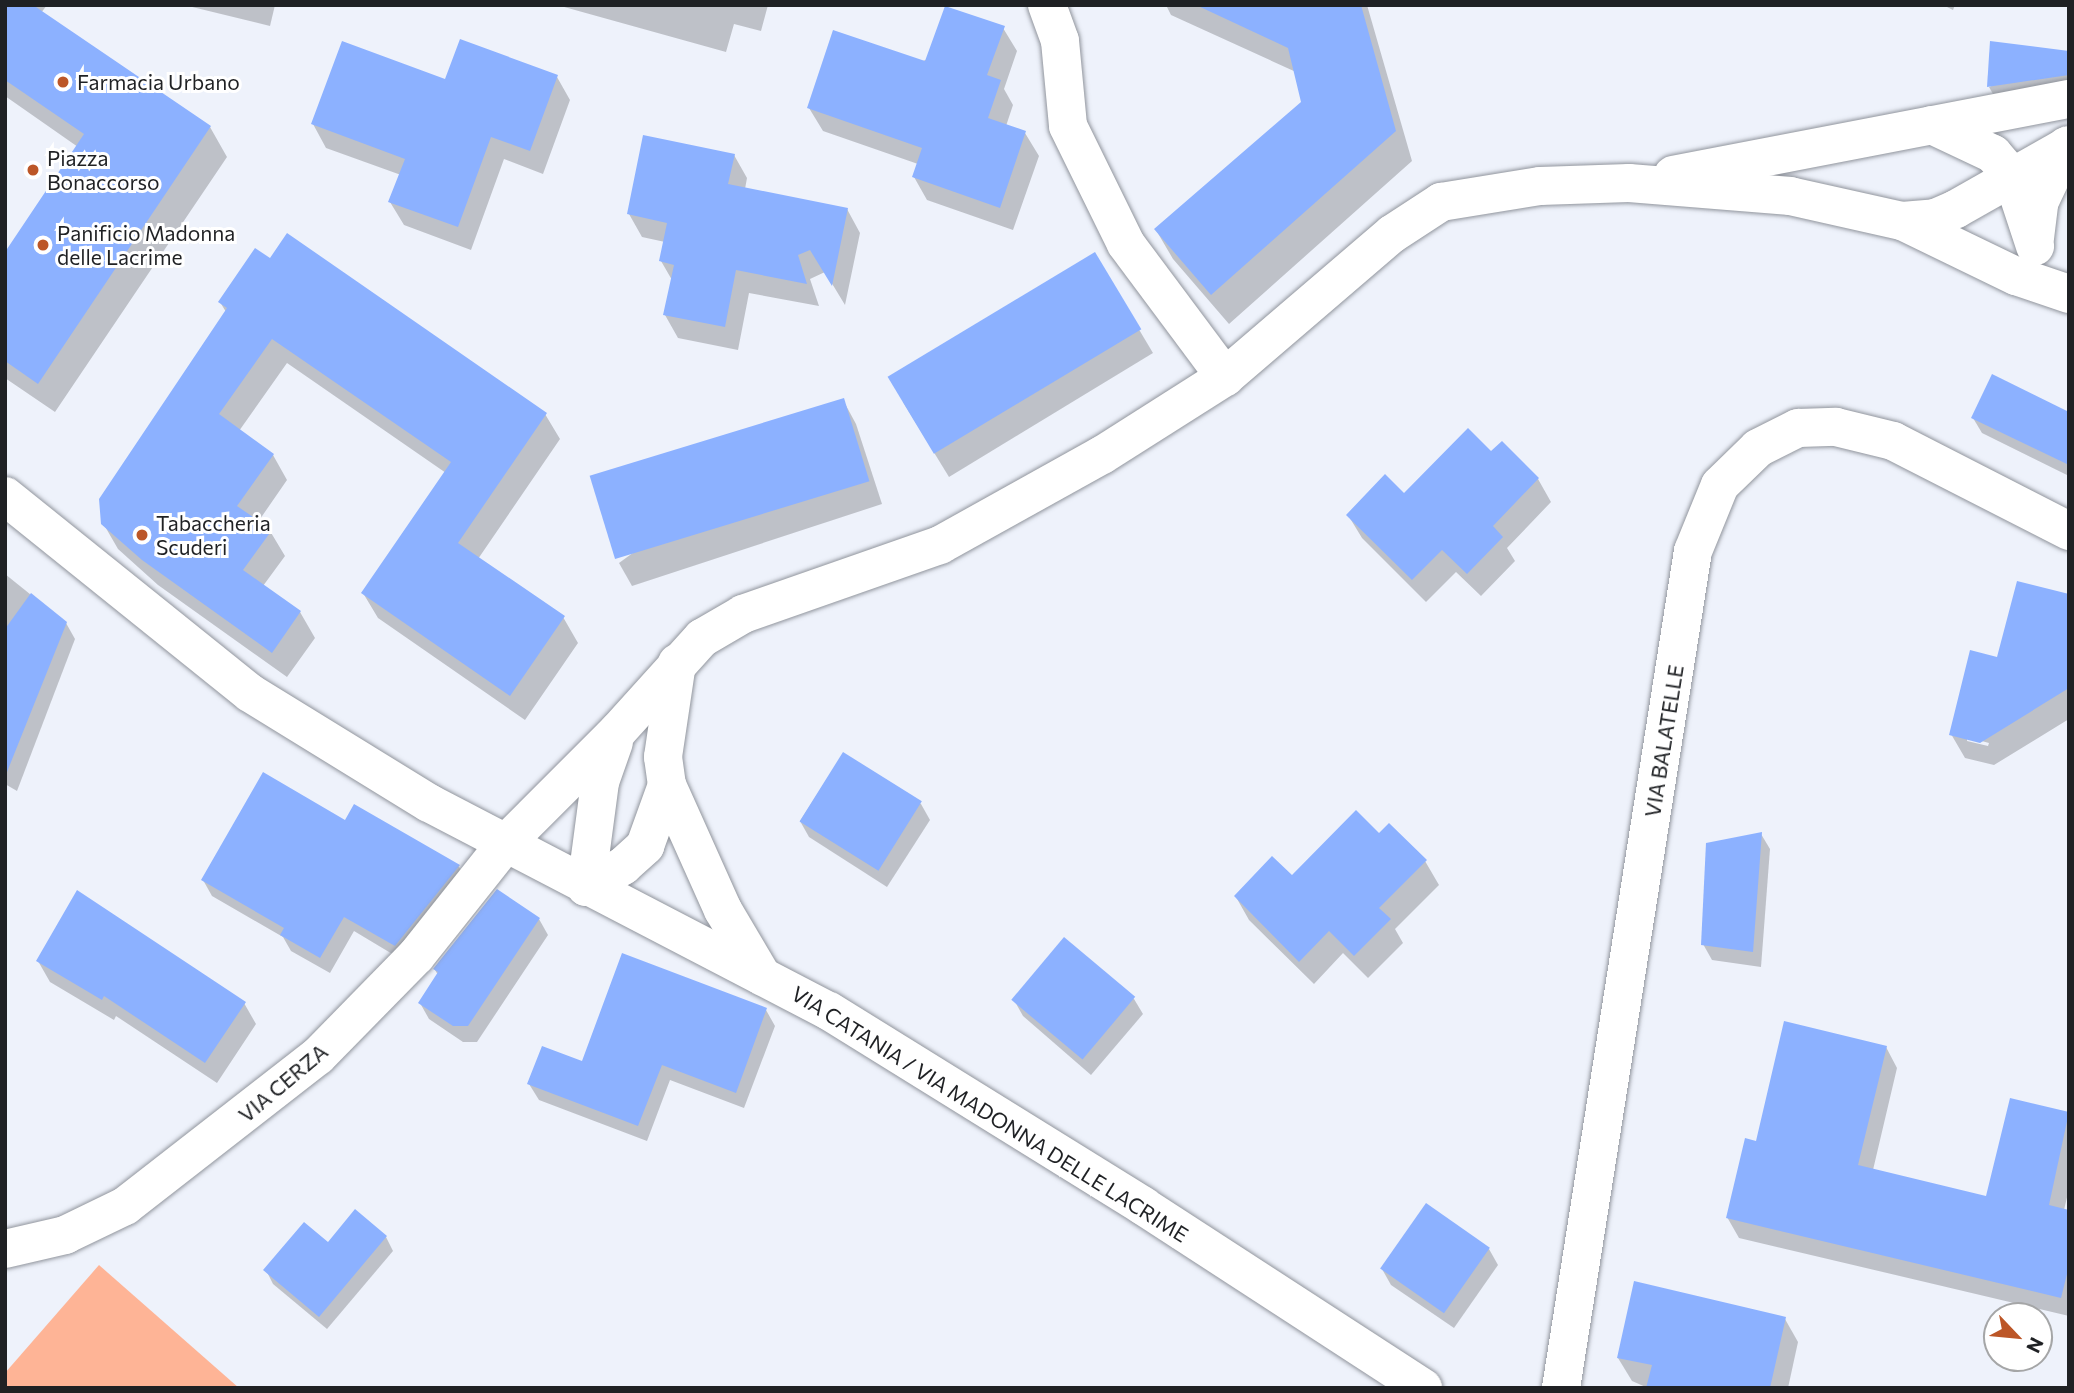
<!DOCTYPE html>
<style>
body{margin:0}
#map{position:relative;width:2074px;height:1393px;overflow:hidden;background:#eef2fb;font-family:Commissioner,sans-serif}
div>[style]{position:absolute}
.green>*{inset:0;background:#feb496}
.shadow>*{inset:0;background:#0003}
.building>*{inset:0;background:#8cb1ff;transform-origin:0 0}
.roads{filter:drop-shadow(0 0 2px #91959d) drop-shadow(0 0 2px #91959d)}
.street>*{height:38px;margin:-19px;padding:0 19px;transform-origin:19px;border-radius:19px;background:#fff}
.secondary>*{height:38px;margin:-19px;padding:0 19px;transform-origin:19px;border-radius:19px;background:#fff}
.dots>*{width:19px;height:19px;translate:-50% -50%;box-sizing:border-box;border:4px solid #fff;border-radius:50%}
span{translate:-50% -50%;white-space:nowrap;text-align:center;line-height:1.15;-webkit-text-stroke:6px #fff;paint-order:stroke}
.poi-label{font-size:21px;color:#1f2124}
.left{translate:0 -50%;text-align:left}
.street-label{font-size:21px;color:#1f2124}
.frame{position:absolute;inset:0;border:7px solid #1f2124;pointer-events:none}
.north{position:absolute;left:1983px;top:1302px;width:70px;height:70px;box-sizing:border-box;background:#fff;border:2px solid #a5a6a7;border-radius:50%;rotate:116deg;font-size:19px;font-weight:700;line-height:28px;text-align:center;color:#1f2124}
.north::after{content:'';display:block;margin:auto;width:24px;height:32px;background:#bc5627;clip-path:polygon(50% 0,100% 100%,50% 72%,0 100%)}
</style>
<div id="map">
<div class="green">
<div style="clip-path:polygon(99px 1265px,239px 1388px,5px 1388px,5px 1373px)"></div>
</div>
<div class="shadow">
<div style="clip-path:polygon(5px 5px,47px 5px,41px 13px,210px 127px,227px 157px,55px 412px,5px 378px,5px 255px,78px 147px,5px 96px)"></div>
<div style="clip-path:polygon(184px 5px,275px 5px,270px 26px)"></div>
<div style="clip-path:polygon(557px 5px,768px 5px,761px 31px,734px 24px,726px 52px)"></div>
<div style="clip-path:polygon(1166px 5px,1367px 5px,1412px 161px,1229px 324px,1173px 259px,1156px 230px,1303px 103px,1296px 72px,1171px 15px)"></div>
<div style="clip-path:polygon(1943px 5px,1955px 5px,1953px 10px)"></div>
<div style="clip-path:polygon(1003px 28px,1017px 51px,1004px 89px,1013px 105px,1006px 126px,1025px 133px,1039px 156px,1013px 230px,927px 200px,914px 177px,918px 164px,823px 131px,809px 108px)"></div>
<div style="clip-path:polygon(2069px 53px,2069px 83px,1993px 94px,1989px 87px)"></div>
<div style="clip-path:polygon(557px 77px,570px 100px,543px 174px,504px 159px,471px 250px,404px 225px,390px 202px,401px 175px,326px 148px,313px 124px,446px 81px)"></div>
<div style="clip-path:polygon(734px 155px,747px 178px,745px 189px,847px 209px,860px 233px,845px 305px,825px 272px,810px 279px,819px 306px,749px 293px,738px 350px,678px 338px,665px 315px,672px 280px,661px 261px,665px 242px,642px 237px,629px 214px)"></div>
<div style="clip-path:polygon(1094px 254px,1153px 353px,949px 477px,903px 402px)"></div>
<div style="clip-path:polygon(220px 302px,545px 414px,560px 439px,478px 559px,563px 617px,578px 643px,525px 720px,378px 618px,363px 593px,446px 473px,287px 363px,239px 431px,273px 455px,287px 480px,258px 522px,270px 531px,285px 556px,263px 586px,300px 612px,315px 638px,287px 677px,158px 585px,118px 549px,103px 523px,226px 312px)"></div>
<div style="clip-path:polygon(843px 400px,856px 424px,882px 504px,632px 586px,619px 563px)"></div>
<div style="clip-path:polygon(2069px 414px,2069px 476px,1982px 433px,1973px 418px)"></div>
<div style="clip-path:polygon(1491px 454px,1538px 479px,1551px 502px,1507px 548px,1515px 561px,1481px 596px,1456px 572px,1426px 602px,1362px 538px,1348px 515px,1404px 496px)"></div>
<div style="clip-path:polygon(5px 574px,66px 623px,75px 639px,17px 791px,5px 784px)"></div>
<div style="clip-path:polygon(evenodd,2069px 596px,2069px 719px,1994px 765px,1965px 758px,1951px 734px,1999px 659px,2069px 596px,1967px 737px,1989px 743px,1988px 746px,1967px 741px,1967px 737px)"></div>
<div style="clip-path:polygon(843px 754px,921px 804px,930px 820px,887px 887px,809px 837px,800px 821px)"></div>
<div style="clip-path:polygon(355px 806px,459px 867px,468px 882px,404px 961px,354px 931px,330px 973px,291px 951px,283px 937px,212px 896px,203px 880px,346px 822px)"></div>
<div style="clip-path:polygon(1761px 834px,1770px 849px,1761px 967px,1712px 960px,1703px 944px)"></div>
<div style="clip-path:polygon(1379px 836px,1425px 861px,1439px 885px,1395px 929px,1403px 943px,1368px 978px,1343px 953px,1314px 984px,1249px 920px,1236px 897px,1292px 878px)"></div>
<div style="clip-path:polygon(539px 919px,548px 935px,477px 1042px,463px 1042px,429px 1019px,420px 1003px,438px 975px,435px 970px)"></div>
<div style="clip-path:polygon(1065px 940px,1134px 999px,1143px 1014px,1091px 1075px,1023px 1016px,1014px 1000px)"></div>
<div style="clip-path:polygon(38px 961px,244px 1003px,256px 1024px,217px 1083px,116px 1016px,114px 1020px,50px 982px)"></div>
<div style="clip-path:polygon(766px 1010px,775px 1026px,744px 1108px,670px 1080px,647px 1141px,539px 1100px,529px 1084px,583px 1063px)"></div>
<div style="clip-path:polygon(1886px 1047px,1897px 1068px,1873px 1170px,1988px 1198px,2011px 1101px,2069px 1114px,2069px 1189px,2064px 1210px,2069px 1212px,2069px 1316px,1739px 1238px,1727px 1217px,1757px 1143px)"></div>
<div style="clip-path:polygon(386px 1237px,393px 1251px,327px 1329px,273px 1284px,266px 1270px,328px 1244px)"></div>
<div style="clip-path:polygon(1489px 1249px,1498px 1265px,1454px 1328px,1391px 1285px,1382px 1269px)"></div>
<div style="clip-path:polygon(1785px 1319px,1798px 1342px,1788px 1388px,1648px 1388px,1632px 1381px,1618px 1358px)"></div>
</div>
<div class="building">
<div style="clip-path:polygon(5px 5px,33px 5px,211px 126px,38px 384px,5px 361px,5px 252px,84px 134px,5px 80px)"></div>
<div style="clip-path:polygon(1196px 5px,1361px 5px,1396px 131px,1211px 295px,1154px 229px,1301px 102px,1288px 48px)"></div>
<div style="clip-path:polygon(945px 6px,1005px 26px,987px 75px,1001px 80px,988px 118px,1026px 131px,1000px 208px,912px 177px,922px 148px,807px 108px,833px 30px,925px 61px)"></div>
<div style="clip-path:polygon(460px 39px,558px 75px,530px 151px,491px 137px,458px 227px,388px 202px,405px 159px,311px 124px,342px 41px,445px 79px)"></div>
<div style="clip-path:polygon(1990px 41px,2069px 51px,2069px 75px,1987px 87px)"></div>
<div style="clip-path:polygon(643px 135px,735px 154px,728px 184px,848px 208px,832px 286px,810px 250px,798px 255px,807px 284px,736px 270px,725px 327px,663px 315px,674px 265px,659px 261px,667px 223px,627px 214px)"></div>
<div style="clip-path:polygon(287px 233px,547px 413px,458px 543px,565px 616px,510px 696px,361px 593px,451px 462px,272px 339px,219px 414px,274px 454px,237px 506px,272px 530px,243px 570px,301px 611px,272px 653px,142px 560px,101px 524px,99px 499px,227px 308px,218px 302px,255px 248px,270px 258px)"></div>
<div style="left:1095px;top:252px;width:90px;height:242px;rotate:59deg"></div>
<div style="clip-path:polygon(1992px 374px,2069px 412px,2069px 465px,1971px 418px)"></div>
<div style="left:844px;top:398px;width:87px;height:266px;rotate:73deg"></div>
<div style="clip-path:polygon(1468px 428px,1491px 451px,1502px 441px,1539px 478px,1493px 526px,1503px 537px,1467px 574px,1442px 550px,1412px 580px,1346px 515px,1385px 474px,1404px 493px)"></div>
<div style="clip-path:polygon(2017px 581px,2069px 594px,2069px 688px,1980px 743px,1949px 735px,1970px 650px,1997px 657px)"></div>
<div style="clip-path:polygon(31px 593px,67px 622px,7px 772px,5px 629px)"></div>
<div style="left:843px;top:752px;width:93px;height:82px;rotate:32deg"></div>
<div style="clip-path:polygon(263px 772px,345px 820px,354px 804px,460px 865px,395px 946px,344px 917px,320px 958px,280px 935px,284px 928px,201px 880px)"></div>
<div style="clip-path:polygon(1356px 810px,1379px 833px,1389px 823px,1427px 860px,1379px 908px,1391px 919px,1354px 956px,1329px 931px,1299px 962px,1234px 896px,1272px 856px,1292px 875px)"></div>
<div style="clip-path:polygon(1762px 832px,1753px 952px,1701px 945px,1706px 843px)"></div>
<div style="clip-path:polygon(497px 889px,540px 918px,468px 1026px,453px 1026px,418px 1003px,438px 972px,433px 969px)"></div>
<div style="clip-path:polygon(77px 890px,246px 1002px,205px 1063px,104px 996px,102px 1000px,36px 961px)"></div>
<div style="left:1064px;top:937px;width:93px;height:82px;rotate:40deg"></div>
<div style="clip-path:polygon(622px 953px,767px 1008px,736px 1093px,662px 1065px,638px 1126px,527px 1084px,542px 1046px,582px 1061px)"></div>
<div style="clip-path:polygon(1784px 1021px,1887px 1046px,1858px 1165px,1986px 1196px,2010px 1098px,2069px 1112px,2049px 1205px,2069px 1210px,2069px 1266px,2061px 1298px,1726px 1218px,1745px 1138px,1756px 1141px)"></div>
<div style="left:1426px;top:1203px;width:78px;height:80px;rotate:35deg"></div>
<div style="clip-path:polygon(355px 1209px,387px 1236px,319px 1317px,263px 1270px,304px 1222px,328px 1242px)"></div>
<div style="clip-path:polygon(1634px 1281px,1786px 1317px,1770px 1388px,1646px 1388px,1652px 1365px,1617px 1358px)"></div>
</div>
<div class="roads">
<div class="street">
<div style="left:1047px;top:5px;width:38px;rotate:70deg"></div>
<div style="left:1060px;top:41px;width:85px;rotate:84.6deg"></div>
<div style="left:1068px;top:126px;width:131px;rotate:63.8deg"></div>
<div style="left:1126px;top:244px;width:166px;rotate:53.3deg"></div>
<div style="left:1932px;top:125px;width:68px;rotate:25.4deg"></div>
<div style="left:1993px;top:154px;width:29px;rotate:49deg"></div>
<div style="left:2012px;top:176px;width:74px;rotate:71.8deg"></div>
<div style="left:1902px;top:221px;width:127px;rotate:25.8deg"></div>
<div style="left:2016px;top:276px;width:56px;rotate:18.8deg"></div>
<div style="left:2035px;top:238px;width:35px;rotate:-83deg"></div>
<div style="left:2039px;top:203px;width:63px;rotate:-64.7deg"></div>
<div style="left:1561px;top:1388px;width:847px;rotate:-81.04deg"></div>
<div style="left:1693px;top:551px;width:71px;rotate:-67.8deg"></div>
<div style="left:1720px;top:485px;width:53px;rotate:-44.2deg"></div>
<div style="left:1758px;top:448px;width:45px;rotate:-26.6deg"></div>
<div style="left:1798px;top:428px;width:38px;rotate:-2deg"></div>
<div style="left:1836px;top:427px;width:59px;rotate:13.8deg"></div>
<div style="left:1893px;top:441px;width:198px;rotate:27.1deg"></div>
</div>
<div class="secondary">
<div style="left:1673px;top:175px;width:403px;rotate:-10.9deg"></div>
<div style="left:5px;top:496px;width:314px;rotate:38.8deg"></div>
<div style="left:250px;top:693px;width:210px;rotate:31.6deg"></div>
<div style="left:429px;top:803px;width:451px;rotate:27.5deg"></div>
<div style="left:829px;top:1011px;width:370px;rotate:31.8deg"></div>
<div style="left:1143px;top:1206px;width:334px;rotate:33deg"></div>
<div style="left:677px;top:663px;width:95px;rotate:98.5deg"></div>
<div style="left:663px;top:757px;width:28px;rotate:82deg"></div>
<div style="left:667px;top:785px;width:137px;rotate:65.9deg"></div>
<div style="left:723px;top:910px;width:77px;rotate:59.4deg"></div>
<div style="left:586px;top:887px;width:106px;rotate:-82.4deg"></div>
<div style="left:600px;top:782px;width:42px;rotate:-70.7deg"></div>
<div style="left:586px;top:887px;width:43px;rotate:-29.6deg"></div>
<div style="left:623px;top:866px;width:30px;rotate:-42deg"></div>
<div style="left:645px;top:846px;width:65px;rotate:-70.2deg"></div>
<div style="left:5px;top:1249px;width:62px;rotate:-13.1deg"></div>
<div style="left:65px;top:1235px;width:67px;rotate:-25.8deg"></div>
<div style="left:125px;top:1206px;width:244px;rotate:-37.9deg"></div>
<div style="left:318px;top:1056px;width:140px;rotate:-45.6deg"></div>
<div style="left:416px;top:956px;width:144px;rotate:-51.5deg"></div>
<div style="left:506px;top:843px;width:157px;rotate:-45deg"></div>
<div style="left:617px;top:732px;width:127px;rotate:-47.9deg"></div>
<div style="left:702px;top:638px;width:48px;rotate:-30.3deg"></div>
<div style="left:743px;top:614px;width:209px;rotate:-19.3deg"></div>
<div style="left:940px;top:545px;width:185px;rotate:-29.1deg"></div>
<div style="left:1102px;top:455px;width:146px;rotate:-32.4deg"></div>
<div style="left:1225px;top:377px;width:220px;rotate:-40.6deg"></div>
<div style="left:1392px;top:234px;width:59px;rotate:-33.1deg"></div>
<div style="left:1441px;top:202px;width:100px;rotate:-9.2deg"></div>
<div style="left:1540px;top:186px;width:89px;rotate:-1.9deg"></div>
<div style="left:1629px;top:183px;width:162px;rotate:4.6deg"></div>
<div style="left:1790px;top:196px;width:115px;rotate:12.6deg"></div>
<div style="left:1902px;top:221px;width:33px;rotate:-5deg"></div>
<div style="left:1935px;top:218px;width:23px;rotate:-23deg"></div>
<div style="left:1956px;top:209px;width:130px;rotate:-29.5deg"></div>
</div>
</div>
<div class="dots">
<div style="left:63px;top:82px;background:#bc5627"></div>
<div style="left:33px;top:170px;background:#bc5627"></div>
<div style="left:43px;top:245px;background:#bc5627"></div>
<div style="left:142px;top:535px;background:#bc5627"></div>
</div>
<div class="poi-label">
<span class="left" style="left:77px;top:82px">Farmacia Urbano</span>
<span class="left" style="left:47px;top:170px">Piazza<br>Bonaccorso</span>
<span class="left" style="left:57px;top:245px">Panificio Madonna<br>delle Lacrime</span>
<span class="left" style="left:156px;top:535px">Tabaccheria<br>Scuderi</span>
</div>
<div class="street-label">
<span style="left:1664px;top:741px;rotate:-81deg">VIA BALATELLE</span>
<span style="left:283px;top:1083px;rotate:-40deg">VIA CERZA</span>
<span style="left:990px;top:1114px;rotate:32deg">VIA CATANIA / VIA MADONNA DELLE LACRIME</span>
</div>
<div class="frame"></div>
<div class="north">N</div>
</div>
